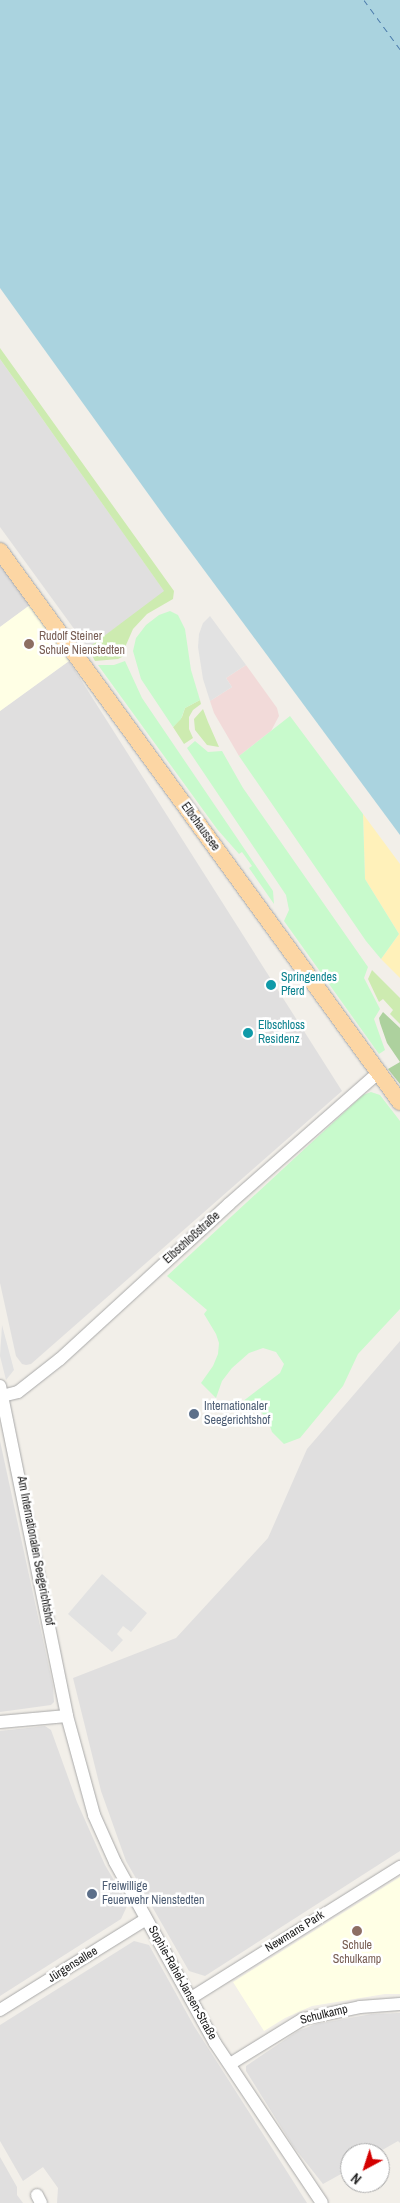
<!DOCTYPE html>
<meta charset="utf-8">
<style>
body{margin:0}
#map{position:relative;width:400px;height:2203px;overflow:hidden;background:#f2efe9;font-family:"Archivo Narrow",sans-serif}
div>[style]{position:absolute}
.residential>*{inset:0;background:#e0dfdf}
.commercial>*{inset:0;background:#f2dad9}
.education>*{inset:0;background:#ffffe5}
.grass>*{inset:0;background:#cdebb0}
.forest>*{inset:0;background:#add19e}
.sand>*{inset:0;background:#fff1ba}
.park>*{inset:0;background:#c8facc}
.parking>*{inset:0;background:#e2e2e2}
.water>*{inset:0;background:#aad3df}
.ferry>*{height:1px;margin-top:-0.5px;transform-origin:0;background:repeating-linear-gradient(90deg,#4a7aab 0 6px,transparent 0 11px)}
.roads{filter:drop-shadow(0 0 1px #a9a9a9) drop-shadow(0 0 1px #a9a9a9)}
.minor>*{height:12px;margin:-6px;padding:0 6px;transform-origin:6px;border-radius:6px;background:#fff}
.major>*{height:16px;margin:-8px;padding:0 8px;transform-origin:8px;border-radius:8px;background:#fcd6a4}
.dots>*{width:14px;height:14px;translate:-50% -50%;box-sizing:border-box;border:2px solid #fff;border-radius:50%}
span{translate:-50% -50%;white-space:nowrap;text-align:center;line-height:1.15;-webkit-text-stroke:5px #fff;paint-order:stroke}
.education-label{font-size:12px;color:#785e54}
.left{translate:0 -50%;text-align:left}
.street-label{font-size:12px;color:#222}
.culture-label{font-size:12px;color:#0d838f}
.service-label{font-size:12px;color:#4e5e75}
.north{position:absolute;left:340px;top:2143px;width:50px;height:50px;box-sizing:border-box;background:#fff;border:1px solid #a7a7a7;border-radius:50%;rotate:220deg;font-size:14px;font-weight:700;line-height:20px;text-align:center;color:#222}
.north::after{content:'';display:block;margin:auto;width:18px;height:22px;background:#d40000;clip-path:polygon(50% 0,100% 100%,50% 72%,0 100%)}
</style>
<div id="map">
<div class="residential">
<div style="clip-path:polygon(0 359px,165px 592px,88px 648px,0 527px)"></div>
<div style="clip-path:polygon(0 564px,30px 605px,0 627px)"></div>
<div style="clip-path:polygon(69px 661px,342px 1091px,31px 1364px,26px 1365px,22px 1364px,16px 1356px,0 1283px,0 711px)"></div>
<div style="clip-path:polygon(400px 1341px,400px 1851px,205px 1976px,189px 1971px,126px 1861px,101px 1791px,73px 1678px,176px 1638px,268px 1538px,307px 1449px)"></div>
<div style="clip-path:polygon(0 1441px,53px 1686px,54px 1702px,51px 1705px,0 1712px)"></div>
<div style="clip-path:polygon(45px 1726px,51px 1730px,77px 1802px,105px 1865px,128px 1904px,121px 1919px,0 1996px,0 1731px)"></div>
<div style="clip-path:polygon(134px 1941px,149px 1945px,194px 2026px,307px 2203px,57px 2203px,58px 2188px,43px 2167px,23px 2181px,0 2141px,0 2025px)"></div>
<div style="clip-path:polygon(400px 2013px,400px 2143px,398px 2141px,377px 2153px,350px 2153px,350px 2169px,323px 2184px,293px 2146px,246px 2071px,246px 2066px,298px 2031px,316px 2024px,372px 2014px)"></div>
<div style="clip-path:polygon(0 2157px,17px 2187px,17px 2195px,23px 2203px,0 2203px)"></div>
</div>
<div class="commercial">
<div style="clip-path:polygon(246px 665px,277px 708px,279px 716px,271px 731px,239px 756px,214px 713px,210px 701px,232px 687px,226px 678px)"></div>
</div>
<div class="education">
<div style="clip-path:polygon(30px 605px,69px 661px,0 711px,0 627px)"></div>
<div style="clip-path:polygon(400px 1877px,400px 1994px,385px 1994px,312px 2006px,285px 2018px,264px 2031px,233px 1982px)"></div>
</div>
<div class="grass">
<div style="clip-path:polygon(0 348px,174px 591px,173px 599px,147px 614px,133px 629px,126px 645px,126px 655px,118px 659px,95px 661px,88px 648px,164px 591px,0 359px)"></div>
<div style="clip-path:polygon(200px 700px,201px 704px,193px 710px,189px 717px,189px 729px,193px 738px,184px 744px,173px 727px,182px 717px,185px 708px)"></div>
<div style="clip-path:polygon(203px 709px,208px 722px,219px 747px,207px 745px,195px 730px,194px 719px)"></div>
<div style="clip-path:polygon(372px 970px,400px 998px,400px 1024px,390px 1014px,393px 1010px,383px 999px,379px 1002px,376px 996px,368px 979px)"></div>
</div>
<div class="forest">
<div style="clip-path:polygon(383px 1012px,400px 1028px,400px 1084px,388px 1069px,400px 1062px,387px 1043px,380px 1023px,379px 1018px)"></div>
</div>
<div class="sand">
<div style="clip-path:polygon(363px 814px,400px 864px,400px 978px,381px 959px,399px 934px,365px 879px)"></div>
</div>
<div class="park">
<div style="clip-path:polygon(170px 611px,178px 615px,185px 629px,191px 670px,200px 700px,185px 708px,181px 719px,173px 727px,141px 679px,133px 651px,136px 638px,146px 625px,159px 615px)"></div>
<div style="clip-path:polygon(125px 661px,142px 698px,273px 891px,274px 904px,249px 868px,252px 866px,242px 852px,239px 854px,217px 829px,98px 665px,114px 665px)"></div>
<div style="clip-path:polygon(290px 716px,363px 814px,365px 879px,399px 934px,381px 959px,366px 941px,239px 756px)"></div>
<div style="clip-path:polygon(195px 741px,208px 752px,222px 751px,243px 788px,368px 967px,364px 978px,380px 1009px,374px 1019px,385px 1050px,379px 1054px,284px 921px,289px 910px,286px 895px,187px 748px)"></div>
<div style="clip-path:polygon(371px 1092px,380px 1095px,400px 1121px,400px 1309px,358px 1354px,343px 1386px,300px 1438px,284px 1444px,272px 1432px,267px 1418px,258px 1409px,238px 1405px,280px 1373px,284px 1364px,276px 1352px,263px 1348px,249px 1353px,232px 1368px,222px 1381px,216px 1398px,201px 1383px,213px 1366px,218px 1354px,219px 1343px,216px 1334px,204px 1314px,207px 1310px,167px 1276px,363px 1095px)"></div>
</div>
<div class="parking">
<div style="clip-path:polygon(210px 616px,246px 665px,226px 678px,232px 687px,210px 701px,203px 679px,198px 647px,199px 634px,203px 623px)"></div>
<div style="clip-path:polygon(2px 1325px,14px 1370px,6px 1380px,0 1356px)"></div>
<div style="clip-path:polygon(102px 1574px,147px 1613px,131px 1632px,123px 1626px,117px 1634px,123px 1640px,112px 1652px,68px 1614px)"></div>
</div>
<div class="water">
<div style="clip-path:polygon(0 0,400px 0,400px 835px,167px 520px,0 288px)"></div>
</div>
<div class="ferry">
<div style="left:364px;top:0;width:61px;rotate:53.7deg"></div>
</div>
<div class="roads">
<div class="minor">
<div style="left:0;top:1386px;width:337px;rotate:78.5deg"></div>
<div style="left:67px;top:1716px;width:103px;rotate:74.7deg"></div>
<div style="left:94px;top:1815px;width:51px;rotate:65.9deg"></div>
<div style="left:115px;top:1862px;width:207px;rotate:61.1deg"></div>
<div style="left:215px;top:2043px;width:192px;rotate:56.2deg"></div>
<div style="left:2px;top:1396px;width:16px;rotate:-14deg"></div>
<div style="left:18px;top:1392px;width:53px;rotate:-38.2deg"></div>
<div style="left:60px;top:1359px;width:229px;rotate:-42.5deg"></div>
<div style="left:229px;top:1204px;width:198px;rotate:-41.3deg"></div>
<div style="left:0;top:1722px;width:67px;rotate:-5.1deg"></div>
<div style="left:191px;top:1998px;width:247px;rotate:-32.1deg"></div>
<div style="left:0;top:2010px;width:172px;rotate:-31.9deg"></div>
<div style="left:230px;top:2064px;width:86px;rotate:-31.7deg"></div>
<div style="left:303px;top:2019px;width:58px;rotate:-11.9deg"></div>
<div style="left:360px;top:2007px;width:40px;rotate:-4.3deg"></div>
<div style="left:37px;top:2195px;width:9px;rotate:63deg"></div>
</div>
<div class="major">
<div style="left:0;top:551px;width:681px;rotate:54.02deg"></div>
</div>
</div>
<div class="dots">
<div style="left:29px;top:644px;background:#8d6e63"></div>
<div style="left:271px;top:985px;background:#0f9aa8"></div>
<div style="left:248px;top:1033px;background:#0f9aa8"></div>
<div style="left:194px;top:1414px;background:#5c6f8a"></div>
<div style="left:92px;top:1894px;background:#5c6f8a"></div>
<div style="left:357px;top:1931px;background:#8d6e63"></div>
</div>
<div class="education-label">
<span class="left" style="left:39px;top:644px">Rudolf Steiner<br>Schule Nienstedten</span>
<span style="left:357px;top:1953px">Schule<br>Schulkamp</span>
</div>
<div class="street-label">
<span style="left:200px;top:827px;rotate:54deg">Elbchaussee</span>
<span style="left:192px;top:1238px;rotate:-42deg">Elbschloßstraße</span>
<span style="left:35px;top:1551px;rotate:79deg">Am Internationalen Seegerichtshof</span>
<span style="left:295px;top:1932px;rotate:-32deg">Newmans Park</span>
<span style="left:73px;top:1965px;rotate:-32deg">Jürgensallee</span>
<span style="left:182px;top:1983px;rotate:61deg">Sophie-Rahel-Jansen-Straße</span>
<span style="left:324px;top:2015px;rotate:-14deg">Schulkamp</span>
</div>
<div class="culture-label">
<span class="left" style="left:281px;top:985px">Springendes<br>Pferd</span>
<span class="left" style="left:258px;top:1033px">Elbschloss<br>Residenz</span>
</div>
<div class="service-label">
<span class="left" style="left:204px;top:1414px">Internationaler<br>Seegerichtshof</span>
<span class="left" style="left:102px;top:1894px">Freiwillige<br>Feuerwehr Nienstedten</span>
</div>
<div class="north">N</div>
</div>
